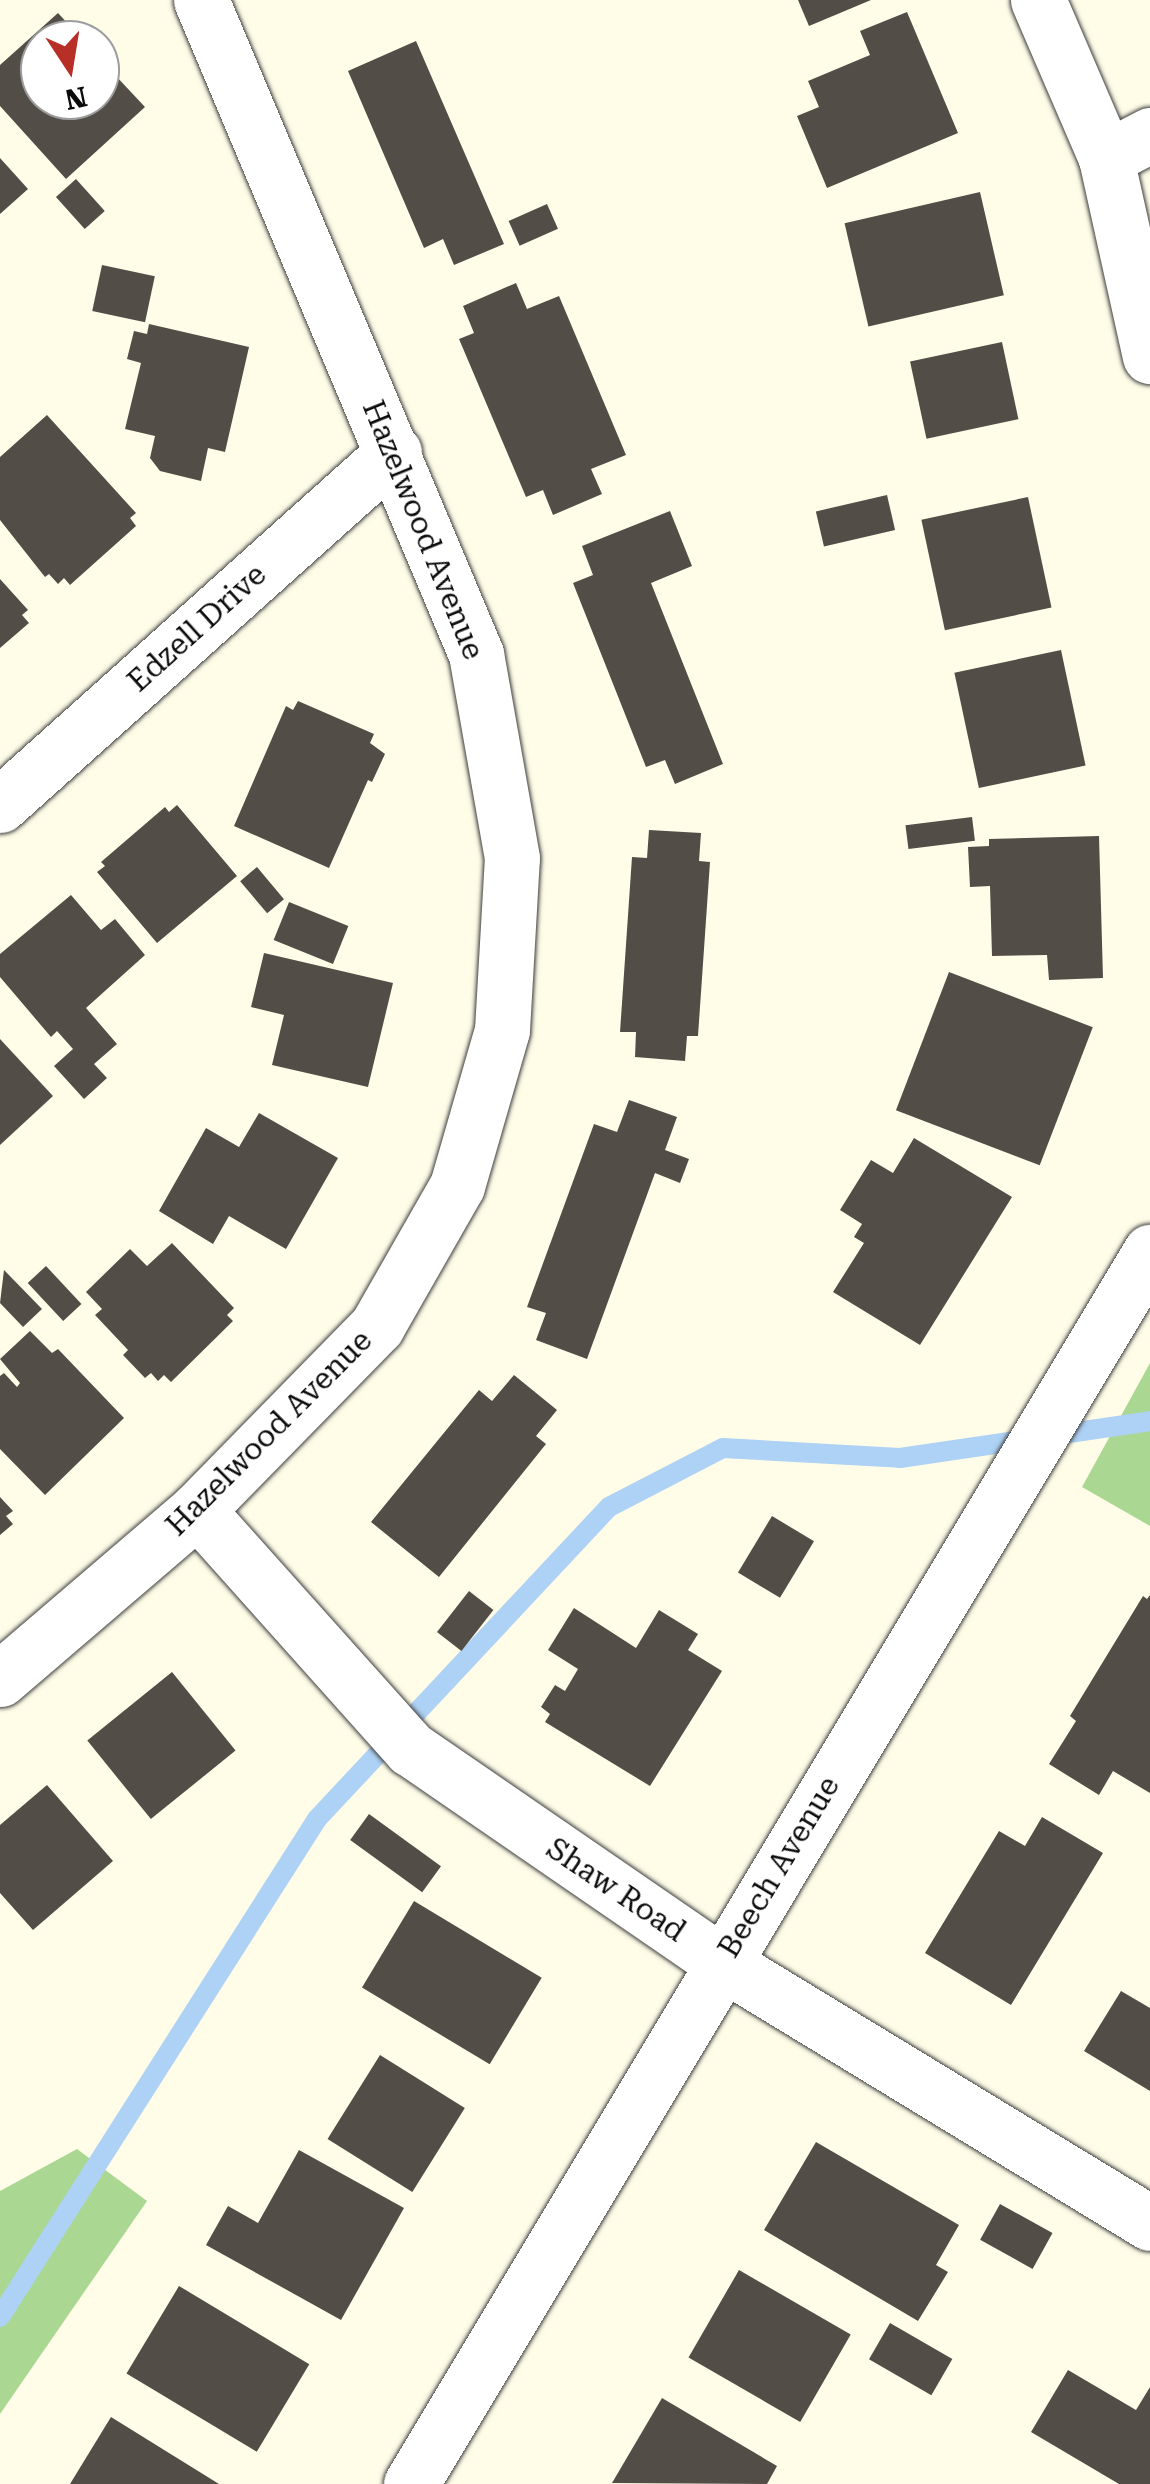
<!DOCTYPE html>
<style>
body{margin:0}
#map{position:relative;width:1150px;height:2484px;overflow:hidden;background:#fffde8;font-family:"Roboto Serif",serif}
div>[style]{position:absolute}
.forest>*{inset:0;background:#aad893}
.stream>*{height:20px;margin:-10px;padding:0 10px;transform-origin:10px;border-radius:10px;background:#aed2f5}
.building>*{inset:0;background:#534d47;transform-origin:0 0}
.roads{filter:drop-shadow(0 0 2px #3e3e3e) drop-shadow(0 0 2px #3e3e3e)}
.street>*{height:55px;margin:-27.5px;padding:0 27.5px;transform-origin:27.5px;border-radius:27.5px;background:#fff}
span{translate:-50% -50%;white-space:nowrap;text-align:center;line-height:1.15;-webkit-text-stroke:10px #fff;paint-order:stroke}
.street-label{font-size:30px;color:#0b0b0b}
.north{position:absolute;left:20px;top:20px;width:100px;height:100px;box-sizing:border-box;background:#fff;border:2px solid #9d9d9d;border-radius:50%;rotate:168deg;font-size:28px;font-weight:700;line-height:40px;text-align:center;color:#0b0b0b}
.north::after{content:'';display:block;margin:auto;width:35px;height:45px;background:#b72f26;clip-path:polygon(50% 0,100% 100%,50% 72%,0 100%)}
</style>
<div id="map">
<div class="forest">
<div style="clip-path:polygon(1150px 1363px,1150px 1526px,1082px 1487px)"></div>
<div style="clip-path:polygon(77px 2149px,147px 2201px,0 2414px,0 2191px)"></div>
</div>
<div class="stream">
<div style="left:0;top:2317px;width:590px;rotate:-57.52deg"></div>
<div style="left:317px;top:1819px;width:427px;rotate:-46.9deg"></div>
<div style="left:609px;top:1507px;width:128px;rotate:-27.4deg"></div>
<div style="left:723px;top:1448px;width:177px;rotate:3.2deg"></div>
<div style="left:900px;top:1458px;width:253px;rotate:-8.4deg"></div>
</div>
<div class="building">
<div style="clip-path:polygon(798px 0,871px 0,809px 26px)"></div>
<div style="clip-path:polygon(907px 12px,958px 133px,827px 188px,797px 116px,819px 107px,808px 81px,870px 55px,860px 31px)"></div>
<div style="clip-path:polygon(58px 13px,83px 40px,40px 40px,40px 100px,100px 100px,100px 59px,145px 107px,66px 179px,0 106px,0 65px)"></div>
<div style="clip-path:polygon(416px 41px,504px 244px,454px 265px,443px 239px,424px 248px,348px 71px)"></div>
<div style="clip-path:polygon(0 158px,28px 189px,0 214px)"></div>
<div style="left:76px;top:179px;width:43px;height:27px;rotate:48deg"></div>
<div style="left:980px;top:192px;width:106px;height:139px;rotate:77deg"></div>
<div style="left:547px;top:204px;width:27px;height:42px;rotate:66deg"></div>
<div style="left:102px;top:265px;width:54px;height:47px;rotate:12deg"></div>
<div style="clip-path:polygon(516px 283px,527px 309px,559px 296px,626px 455px,591px 469px,602px 494px,553px 515px,543px 490px,526px 497px,459px 339px,474px 333px,463px 306px)"></div>
<div style="clip-path:polygon(149px 324px,249px 347px,225px 452px,208px 448px,201px 481px,160px 471px,150px 458px,155px 436px,125px 429px,141px 363px,127px 359px,134px 331px,147px 334px)"></div>
<div style="left:1002px;top:342px;width:79px;height:94px;rotate:78deg"></div>
<div style="clip-path:polygon(47px 415px,136px 513px,130px 518px,136px 526px,70px 585px,64px 578px,58px 584px,49px 574px,45px 577px,0 520px,0 457px)"></div>
<div style="left:887px;top:495px;width:36px;height:73px;rotate:77deg"></div>
<div style="left:1028px;top:497px;width:113px;height:109px;rotate:78deg"></div>
<div style="clip-path:polygon(670px 511px,692px 566px,651px 583px,723px 764px,675px 784px,665px 760px,646px 767px,573px 583px,593px 575px,582px 546px)"></div>
<div style="clip-path:polygon(0 579px,28px 610px,22px 615px,29px 623px,0 648px)"></div>
<div style="left:1061px;top:650px;width:118px;height:109px;rotate:78deg"></div>
<div style="clip-path:polygon(298px 701px,374px 734px,370px 743px,385px 754px,372px 782px,368px 780px,329px 868px,234px 826px,286px 706px,293px 710px)"></div>
<div style="clip-path:polygon(177px 805px,237px 876px,157px 943px,97px 872px,105px 866px,101px 862px,165px 807px,169px 812px)"></div>
<div style="left:972px;top:817px;width:24px;height:67px;rotate:83deg"></div>
<div style="clip-path:polygon(649px 830px,701px 833px,699px 861px,710px 862px,698px 1036px,687px 1036px,685px 1061px,635px 1057px,636px 1032px,620px 1032px,632px 857px,647px 858px)"></div>
<div style="clip-path:polygon(1099px 836px,1103px 978px,1049px 980px,1047px 955px,992px 956px,990px 886px,970px 887px,968px 847px,989px 846px,989px 839px)"></div>
<div style="left:257px;top:867px;width:42px;height:22px;rotate:50deg"></div>
<div style="clip-path:polygon(71px 895px,101px 930px,115px 919px,145px 955px,86px 1008px,117px 1044px,94px 1064px,107px 1078px,84px 1099px,54px 1066px,73px 1049px,57px 1031px,51px 1037px,0 977px,0 954px)"></div>
<div style="left:289px;top:902px;width:64px;height:41px;rotate:22deg"></div>
<div style="clip-path:polygon(264px 953px,393px 983px,368px 1087px,272px 1065px,284px 1015px,251px 1007px)"></div>
<div style="left:949px;top:972px;width:154px;height:148px;rotate:21deg"></div>
<div style="clip-path:polygon(0 1039px,53px 1096px,0 1145px)"></div>
<div style="clip-path:polygon(629px 1100px,677px 1117px,665px 1150px,689px 1159px,680px 1183px,655px 1173px,587px 1359px,536px 1340px,546px 1313px,527px 1307px,594px 1124px,617px 1132px)"></div>
<div style="clip-path:polygon(259px 1113px,338px 1158px,286px 1249px,229px 1216px,213px 1244px,159px 1211px,206px 1128px,239px 1147px)"></div>
<div style="clip-path:polygon(914px 1138px,1012px 1197px,920px 1345px,833px 1292px,864px 1243px,854px 1237px,862px 1224px,840px 1210px,871px 1160px,893px 1173px)"></div>
<div style="clip-path:polygon(172px 1243px,234px 1308px,227px 1315px,233px 1321px,171px 1382px,164px 1375px,158px 1381px,151px 1373px,145px 1378px,123px 1355px,128px 1350px,95px 1315px,102px 1309px,86px 1292px,130px 1249px,147px 1266px)"></div>
<div style="left:46px;top:1266px;width:52px;height:25px;rotate:47deg"></div>
<div style="clip-path:polygon(4px 1270px,42px 1309px,23px 1327px,0 1303px)"></div>
<div style="clip-path:polygon(30px 1331px,52px 1353px,58px 1349px,124px 1418px,45px 1495px,0 1449px,0 1376px,4px 1373px,17px 1387px,20px 1383px,0 1359px)"></div>
<div style="clip-path:polygon(514px 1375px,557px 1410px,536px 1436px,546px 1444px,439px 1577px,371px 1522px,479px 1390px,492px 1401px)"></div>
<div style="clip-path:polygon(0 1497px,13px 1511px,6px 1516px,13px 1524px,0 1535px)"></div>
<div style="left:772px;top:1516px;width:49px;height:66px;rotate:31deg"></div>
<div style="left:469px;top:1591px;width:31px;height:52px;rotate:38deg"></div>
<div style="clip-path:polygon(1150px 1595px,1150px 1793px,1113px 1771px,1099px 1795px,1049px 1764px,1076px 1721px,1070px 1716px,1143px 1596px,1147px 1599px)"></div>
<div style="clip-path:polygon(574px 1608px,636px 1648px,659px 1610px,698px 1634px,688px 1650px,722px 1671px,650px 1786px,545px 1722px,550px 1714px,541px 1707px,555px 1685px,565px 1691px,578px 1669px,548px 1650px)"></div>
<div style="left:172px;top:1672px;width:101px;height:109px;rotate:51deg"></div>
<div style="clip-path:polygon(47px 1785px,113px 1861px,33px 1930px,0 1893px,0 1825px)"></div>
<div style="left:369px;top:1814px;width:89px;height:32px;rotate:36deg"></div>
<div style="clip-path:polygon(1042px 1817px,1103px 1853px,1011px 2005px,925px 1953px,999px 1831px,1025px 1846px)"></div>
<div style="left:414px;top:1901px;width:149px;height:101px;rotate:31deg"></div>
<div style="clip-path:polygon(1121px 1991px,1150px 2008px,1150px 2091px,1084px 2051px)"></div>
<div style="left:380px;top:2055px;width:100px;height:99px;rotate:32deg"></div>
<div style="clip-path:polygon(816px 2142px,959px 2225px,936px 2265px,948px 2272px,918px 2321px,764px 2230px)"></div>
<div style="clip-path:polygon(299px 2150px,404px 2208px,341px 2320px,206px 2245px,228px 2206px,258px 2223px)"></div>
<div style="left:1000px;top:2204px;width:60px;height:41px;rotate:29deg"></div>
<div style="left:739px;top:2270px;width:129px;height:101px;rotate:30deg"></div>
<div style="left:179px;top:2286px;width:152px;height:102px;rotate:31deg"></div>
<div style="left:890px;top:2323px;width:72px;height:42px;rotate:30deg"></div>
<div style="clip-path:polygon(1068px 2370px,1136px 2410px,1150px 2387px,1150px 2484px,1119px 2484px,1031px 2432px)"></div>
<div style="clip-path:polygon(662px 2398px,777px 2466px,767px 2484px,612px 2483px)"></div>
<div style="clip-path:polygon(111px 2417px,219px 2484px,70px 2484px)"></div>
</div>
<div class="roads">
<div class="street">
<div style="left:1038px;top:0;width:172px;rotate:66.7deg"></div>
<div style="left:1150px;top:135px;width:50px;rotate:152.4deg"></div>
<div style="left:1106px;top:158px;width:203px;rotate:77.5deg"></div>
<div style="left:0;top:805px;width:529px;rotate:-41.86deg"></div>
<div style="left:197px;top:1510px;width:321px;rotate:48.2deg"></div>
<div style="left:411px;top:1749px;width:376px;rotate:34.5deg"></div>
<div style="left:721px;top:1962px;width:502px;rotate:31.32deg"></div>
<div style="left:0;top:1679px;width:260px;rotate:-40.6deg"></div>
<div style="left:197px;top:1510px;width:257px;rotate:-45.6deg"></div>
<div style="left:377px;top:1326px;width:161px;rotate:-60.3deg"></div>
<div style="left:457px;top:1186px;width:162px;rotate:-73.9deg"></div>
<div style="left:502px;top:1030px;width:172px;rotate:-86.7deg"></div>
<div style="left:512px;top:858px;width:207px;rotate:-100deg"></div>
<div style="left:476px;top:654px;width:709px;rotate:-112.81deg"></div>
<div style="left:411px;top:2484px;width:1437px;rotate:-59.04deg"></div>
</div>
</div>
<div class="street-label">
<span style="left:423px;top:530px;rotate:68deg">Hazelwood Avenue</span>
<span style="left:197px;top:628px;rotate:-42deg">Edzell Drive</span>
<span style="left:269px;top:1433px;rotate:-45deg">Hazelwood Avenue</span>
<span style="left:779px;top:1867px;rotate:-59deg">Beech Avenue</span>
<span style="left:616px;top:1890px;rotate:34deg">Shaw Road</span>
</div>
<div class="north">N</div>
</div>
